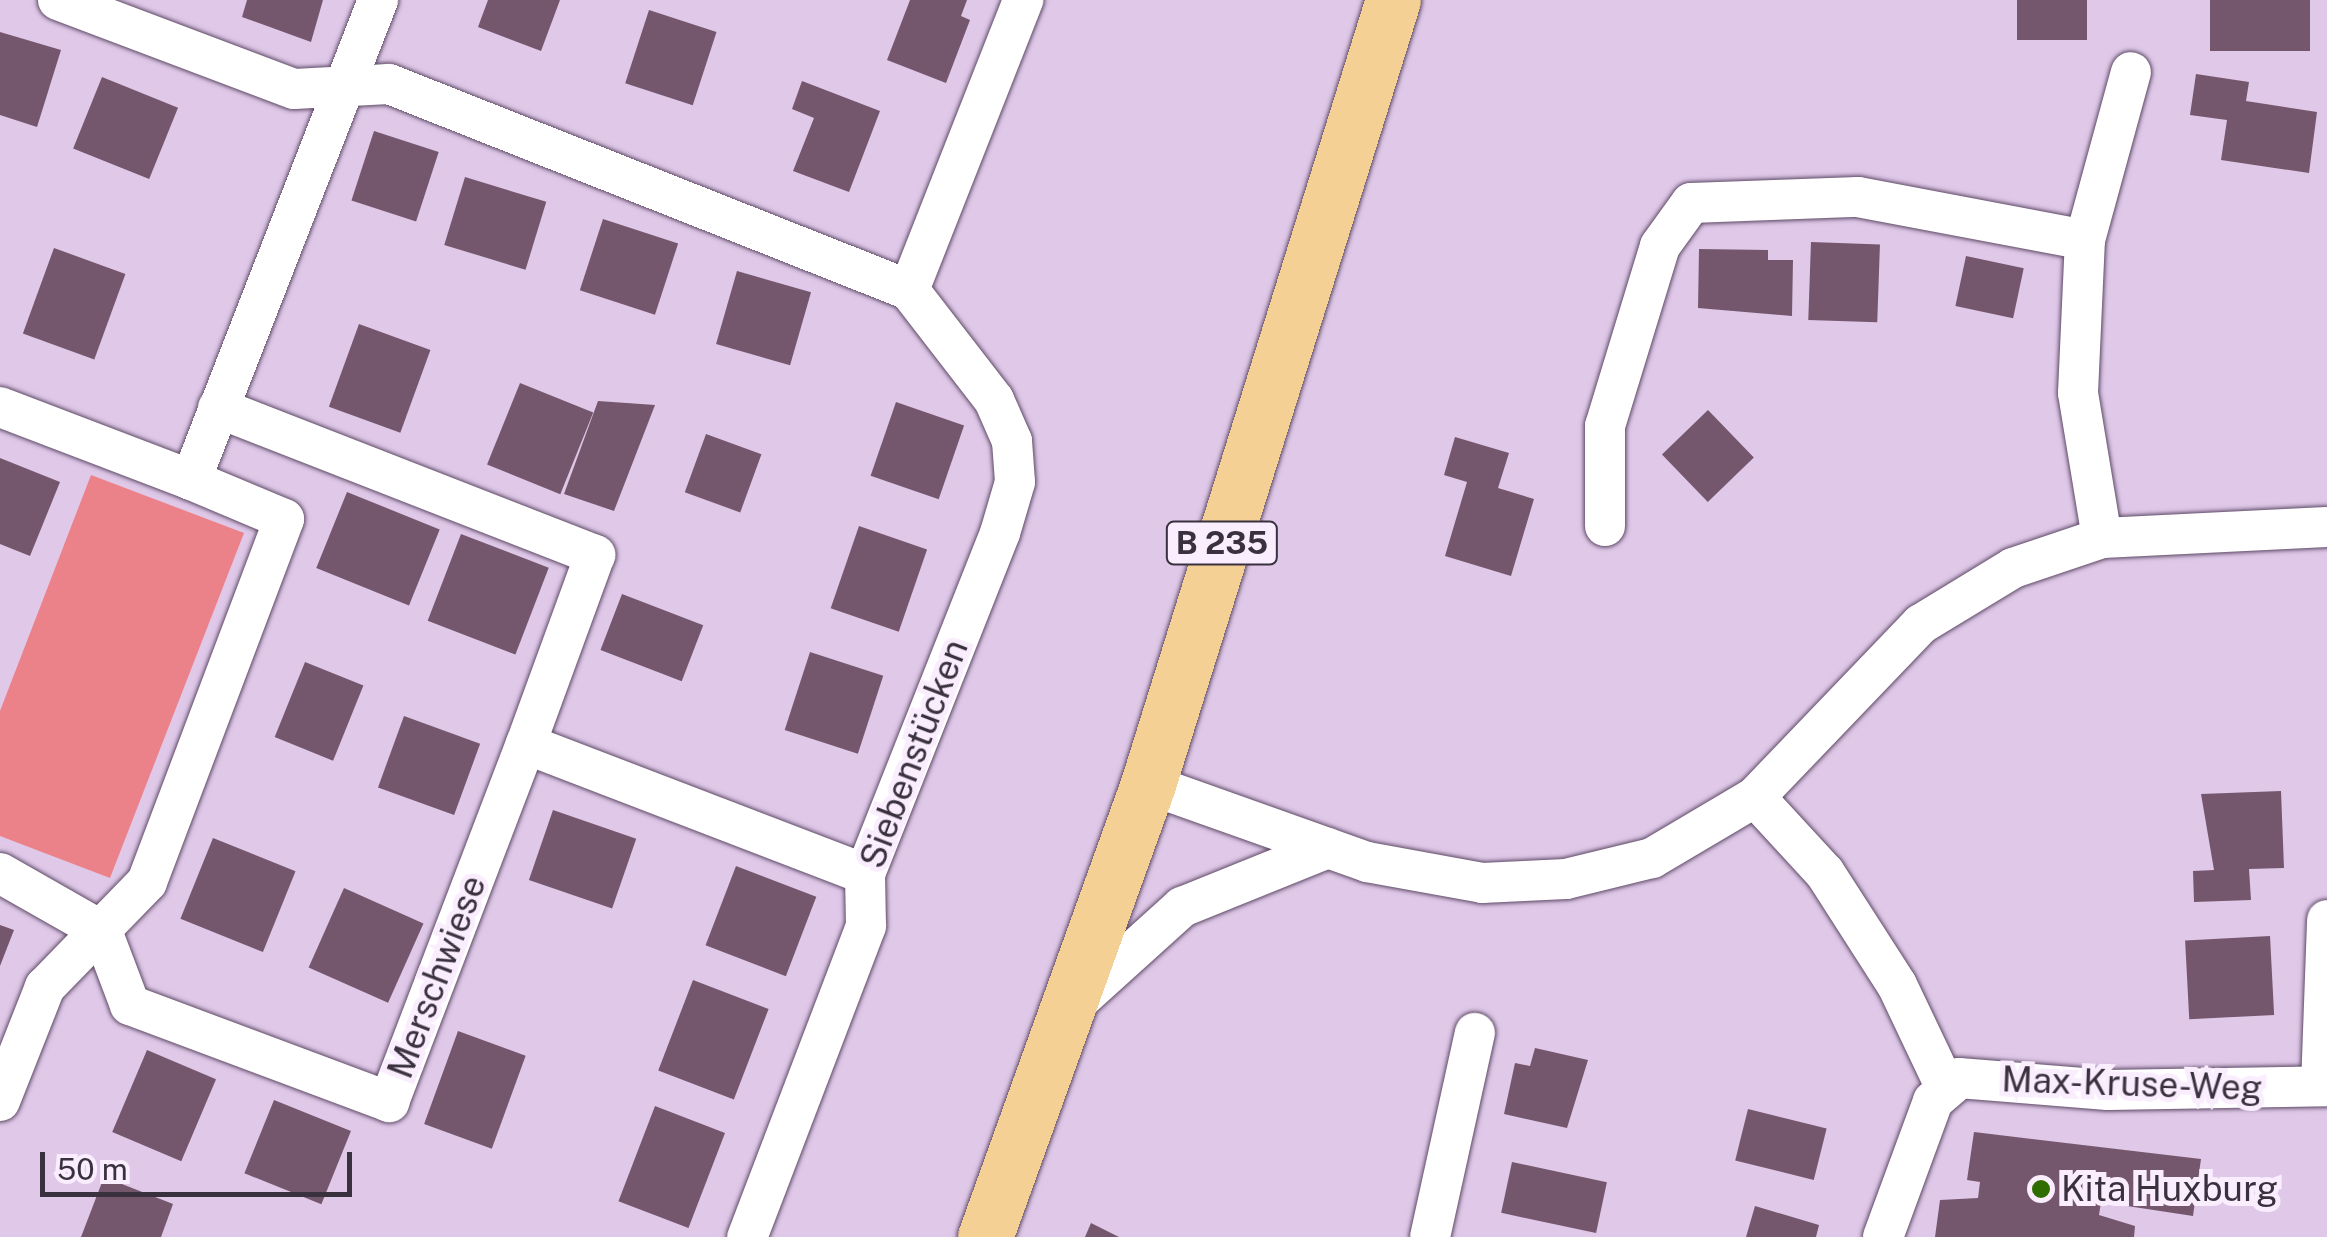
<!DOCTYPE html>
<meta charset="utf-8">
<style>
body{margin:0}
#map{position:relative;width:2327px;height:1237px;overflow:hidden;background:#dfc8e8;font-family:"Public Sans",sans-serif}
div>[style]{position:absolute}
.green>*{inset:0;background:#ec8289}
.building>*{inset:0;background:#75576d;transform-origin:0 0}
.roads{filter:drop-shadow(0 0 2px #5e4a66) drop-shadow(0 0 2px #5e4a66)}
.minor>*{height:40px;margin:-20px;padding:0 20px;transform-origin:20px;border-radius:20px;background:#fff}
.primary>*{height:55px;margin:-27.5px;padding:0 27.5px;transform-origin:27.5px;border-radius:27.5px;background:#f5d095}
.dots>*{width:28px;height:28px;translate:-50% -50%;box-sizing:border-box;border:5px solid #f9edfe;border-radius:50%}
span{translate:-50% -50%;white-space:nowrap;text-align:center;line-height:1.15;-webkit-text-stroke:10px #f9edfe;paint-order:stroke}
.shield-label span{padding:2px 8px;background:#f9edfe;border:2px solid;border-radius:8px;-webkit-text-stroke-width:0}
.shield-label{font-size:32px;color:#3a313e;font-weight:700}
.street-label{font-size:35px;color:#3a313e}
.poi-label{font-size:35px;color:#3a313e}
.left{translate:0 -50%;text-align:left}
.scale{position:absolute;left:40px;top:1152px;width:312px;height:45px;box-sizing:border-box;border:5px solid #3a313e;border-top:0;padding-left:12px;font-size:30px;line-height:35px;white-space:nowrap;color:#3a313e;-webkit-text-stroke:8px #f9edfe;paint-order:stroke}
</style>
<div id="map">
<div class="green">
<div style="clip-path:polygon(91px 475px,244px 533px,110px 878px,0 836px,0 711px)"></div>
</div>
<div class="building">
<div style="clip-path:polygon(247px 0,323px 0,311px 42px,242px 17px)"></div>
<div style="clip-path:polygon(488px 0,560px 0,541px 51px,478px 27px)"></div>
<div style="clip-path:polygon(910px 0,967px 0,961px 16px,970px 20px,946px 83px,887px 60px)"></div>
<div style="left:2017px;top:0;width:70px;height:40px"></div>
<div style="left:2210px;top:0;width:100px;height:51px"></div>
<div style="left:649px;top:10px;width:71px;height:77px;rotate:18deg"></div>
<div style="clip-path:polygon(0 32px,61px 50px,37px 127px,0 115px)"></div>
<div style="clip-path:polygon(2196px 74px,2249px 82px,2246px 101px,2317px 112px,2309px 173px,2221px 160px,2227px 120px,2190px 115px)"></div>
<div style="left:102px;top:77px;width:82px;height:77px;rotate:22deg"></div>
<div style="clip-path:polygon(802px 81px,880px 111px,849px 192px,793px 171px,814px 118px,792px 109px)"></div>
<div style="left:374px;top:131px;width:68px;height:73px;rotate:18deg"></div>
<div style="left:465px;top:177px;width:85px;height:71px;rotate:17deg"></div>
<div style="left:603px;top:219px;width:79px;height:75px;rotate:18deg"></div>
<div style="left:1811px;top:242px;width:69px;height:78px;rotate:2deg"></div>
<div style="left:54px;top:248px;width:76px;height:91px;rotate:20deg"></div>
<div style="clip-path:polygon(1699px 249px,1768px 250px,1768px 260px,1793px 260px,1792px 316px,1698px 308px)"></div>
<div style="left:1966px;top:256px;width:59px;height:51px;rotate:12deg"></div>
<div style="left:737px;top:271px;width:77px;height:76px;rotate:16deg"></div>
<div style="left:359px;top:324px;width:76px;height:88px;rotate:20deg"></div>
<div style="left:520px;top:383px;width:79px;height:88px;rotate:22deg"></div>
<div style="clip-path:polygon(598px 401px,655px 405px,614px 511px,564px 494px)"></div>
<div style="left:896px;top:402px;width:72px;height:78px;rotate:19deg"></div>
<div style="left:1708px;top:410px;width:66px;height:64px;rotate:46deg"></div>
<div style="left:706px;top:434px;width:59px;height:62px;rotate:20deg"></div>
<div style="clip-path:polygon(1455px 437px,1509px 453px,1498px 488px,1534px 499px,1511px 576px,1445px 556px,1467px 482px,1444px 475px)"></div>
<div style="clip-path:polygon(0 458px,60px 482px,30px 556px,0 544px)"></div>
<div style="left:347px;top:492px;width:100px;height:82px;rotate:22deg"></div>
<div style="left:859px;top:526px;width:72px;height:87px;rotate:19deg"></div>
<div style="left:461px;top:534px;width:94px;height:93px;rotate:21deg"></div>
<div style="left:622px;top:594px;width:87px;height:60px;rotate:21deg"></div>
<div style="left:810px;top:652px;width:77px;height:82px;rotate:18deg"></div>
<div style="left:305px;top:662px;width:63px;height:81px;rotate:22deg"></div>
<div style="left:404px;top:716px;width:81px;height:76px;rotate:20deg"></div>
<div style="clip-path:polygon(2281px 791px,2284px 868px,2249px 869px,2251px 900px,2194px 902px,2193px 871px,2214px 870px,2201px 794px)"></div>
<div style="left:553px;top:810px;width:88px;height:74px;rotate:19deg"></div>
<div style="left:213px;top:838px;width:89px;height:87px;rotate:22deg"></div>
<div style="left:736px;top:866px;width:86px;height:85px;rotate:21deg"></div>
<div style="left:344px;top:888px;width:87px;height:87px;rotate:24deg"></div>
<div style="clip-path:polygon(0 925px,14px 930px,0 966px)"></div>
<div style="left:2270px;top:936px;width:79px;height:85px;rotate:87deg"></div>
<div style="left:693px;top:980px;width:81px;height:97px;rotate:21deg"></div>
<div style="left:458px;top:1031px;width:72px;height:99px;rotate:20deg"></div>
<div style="clip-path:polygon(1535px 1048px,1588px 1060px,1567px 1128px,1504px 1114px,1515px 1063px,1530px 1066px)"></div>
<div style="left:147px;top:1050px;width:75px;height:89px;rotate:23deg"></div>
<div style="left:274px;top:1100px;width:83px;height:79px;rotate:22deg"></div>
<div style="left:655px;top:1106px;width:75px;height:102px;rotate:21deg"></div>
<div style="left:1748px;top:1109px;width:81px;height:53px;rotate:14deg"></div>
<div style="clip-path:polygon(1974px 1132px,2201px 1159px,2193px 1216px,2101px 1202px,2099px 1215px,2135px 1226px,2134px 1237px,1935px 1237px,1940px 1200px,1978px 1198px,1980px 1182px,1967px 1180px)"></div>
<div style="left:1512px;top:1162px;width:97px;height:52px;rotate:12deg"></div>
<div style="clip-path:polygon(104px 1177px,173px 1204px,161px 1237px,81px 1237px)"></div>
<div style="clip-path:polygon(1755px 1206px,1819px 1225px,1816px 1237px,1746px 1237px)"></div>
<div style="clip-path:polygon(1091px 1223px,1119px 1237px,1085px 1237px)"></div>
</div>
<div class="roads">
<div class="minor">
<div style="left:58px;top:0;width:252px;rotate:20.7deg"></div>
<div style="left:294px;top:89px;width:95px;rotate:-3deg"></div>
<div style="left:389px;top:84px;width:559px;rotate:21.61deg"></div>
<div style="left:909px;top:290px;width:139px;rotate:52.3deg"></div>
<div style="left:994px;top:400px;width:45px;rotate:66.3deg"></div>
<div style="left:1012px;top:441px;width:41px;rotate:85.8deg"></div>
<div style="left:1015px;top:482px;width:53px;rotate:106.4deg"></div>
<div style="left:1000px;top:533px;width:367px;rotate:111.6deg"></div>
<div style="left:865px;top:874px;width:52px;rotate:88.9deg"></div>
<div style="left:866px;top:926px;width:333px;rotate:110.9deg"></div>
<div style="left:909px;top:290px;width:312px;rotate:-68.5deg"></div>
<div style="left:0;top:407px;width:204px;rotate:20.9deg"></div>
<div style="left:218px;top:408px;width:405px;rotate:21.3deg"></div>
<div style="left:595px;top:555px;width:201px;rotate:110.1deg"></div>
<div style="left:1605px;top:526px;width:100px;rotate:-90deg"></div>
<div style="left:1605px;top:426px;width:188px;rotate:-73deg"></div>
<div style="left:1660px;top:246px;width:53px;rotate:-54.2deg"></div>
<div style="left:1691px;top:203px;width:167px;rotate:-2.1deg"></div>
<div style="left:1858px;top:197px;width:231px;rotate:10.7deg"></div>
<div style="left:2102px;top:538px;width:147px;rotate:-99.4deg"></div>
<div style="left:2078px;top:393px;width:153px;rotate:-87.4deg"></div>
<div style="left:2085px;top:240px;width:174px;rotate:-74.7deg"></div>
<div style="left:1148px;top:784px;width:232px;rotate:19.6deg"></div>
<div style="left:1367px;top:862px;width:117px;rotate:10.3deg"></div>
<div style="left:1482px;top:883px;width:84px;rotate:-2.7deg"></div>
<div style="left:1566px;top:879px;width:89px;rotate:-13.7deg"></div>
<div style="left:1652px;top:858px;width:120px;rotate:-30.6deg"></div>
<div style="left:1755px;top:797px;width:240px;rotate:-46.2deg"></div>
<div style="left:1921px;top:624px;width:108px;rotate:-31.3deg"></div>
<div style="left:2013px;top:568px;width:94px;rotate:-18.6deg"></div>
<div style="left:2102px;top:538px;width:225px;rotate:-2.8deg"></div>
<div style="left:1755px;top:797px;width:103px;rotate:47.4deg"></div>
<div style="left:1825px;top:873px;width:133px;rotate:57.3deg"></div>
<div style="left:1897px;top:985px;width:110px;rotate:64.6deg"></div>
<div style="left:0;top:873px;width:117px;rotate:29.6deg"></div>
<div style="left:102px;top:931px;width:79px;rotate:69.3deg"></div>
<div style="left:130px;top:1005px;width:277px;rotate:20.5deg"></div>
<div style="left:389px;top:1102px;width:383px;rotate:-69.1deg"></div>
<div style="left:526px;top:744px;width:363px;rotate:21deg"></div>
<div style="left:1068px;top:1010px;width:154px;rotate:-42.1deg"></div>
<div style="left:1182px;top:907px;width:157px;rotate:-22deg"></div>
<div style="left:2321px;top:1086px;width:166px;rotate:-87.9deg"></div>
<div style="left:0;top:1101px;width:123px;rotate:-68.5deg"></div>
<div style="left:45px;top:987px;width:146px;rotate:-45.8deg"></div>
<div style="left:147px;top:882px;width:388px;rotate:-69.3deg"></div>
<div style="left:284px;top:519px;width:101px;rotate:-157.2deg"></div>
<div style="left:191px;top:480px;width:515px;rotate:-68.71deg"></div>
<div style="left:1430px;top:1237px;width:209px;rotate:-77.6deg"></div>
<div style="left:1883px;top:1237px;width:145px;rotate:-69.8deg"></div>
<div style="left:1933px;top:1101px;width:35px;rotate:-41deg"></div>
<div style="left:1959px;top:1078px;width:149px;rotate:4.6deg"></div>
<div style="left:2108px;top:1090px;width:219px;rotate:-1deg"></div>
</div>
<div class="primary">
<div style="left:985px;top:1237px;width:481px;rotate:-70.2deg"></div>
<div style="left:1148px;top:784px;width:821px;rotate:-72.65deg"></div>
</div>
</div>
<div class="dots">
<div style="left:2041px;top:1189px;background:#306d00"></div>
</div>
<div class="shield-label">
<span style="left:1222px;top:543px">B 235</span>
</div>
<div class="street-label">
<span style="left:914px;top:754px;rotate:-69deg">Siebenstücken</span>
<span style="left:437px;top:977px;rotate:-69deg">Merschwiese</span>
<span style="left:2132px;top:1084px;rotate:2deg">Max-Kruse-Weg</span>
</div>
<div class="poi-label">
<span class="left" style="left:2061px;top:1189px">Kita Huxburg</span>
</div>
<div class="scale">50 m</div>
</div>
